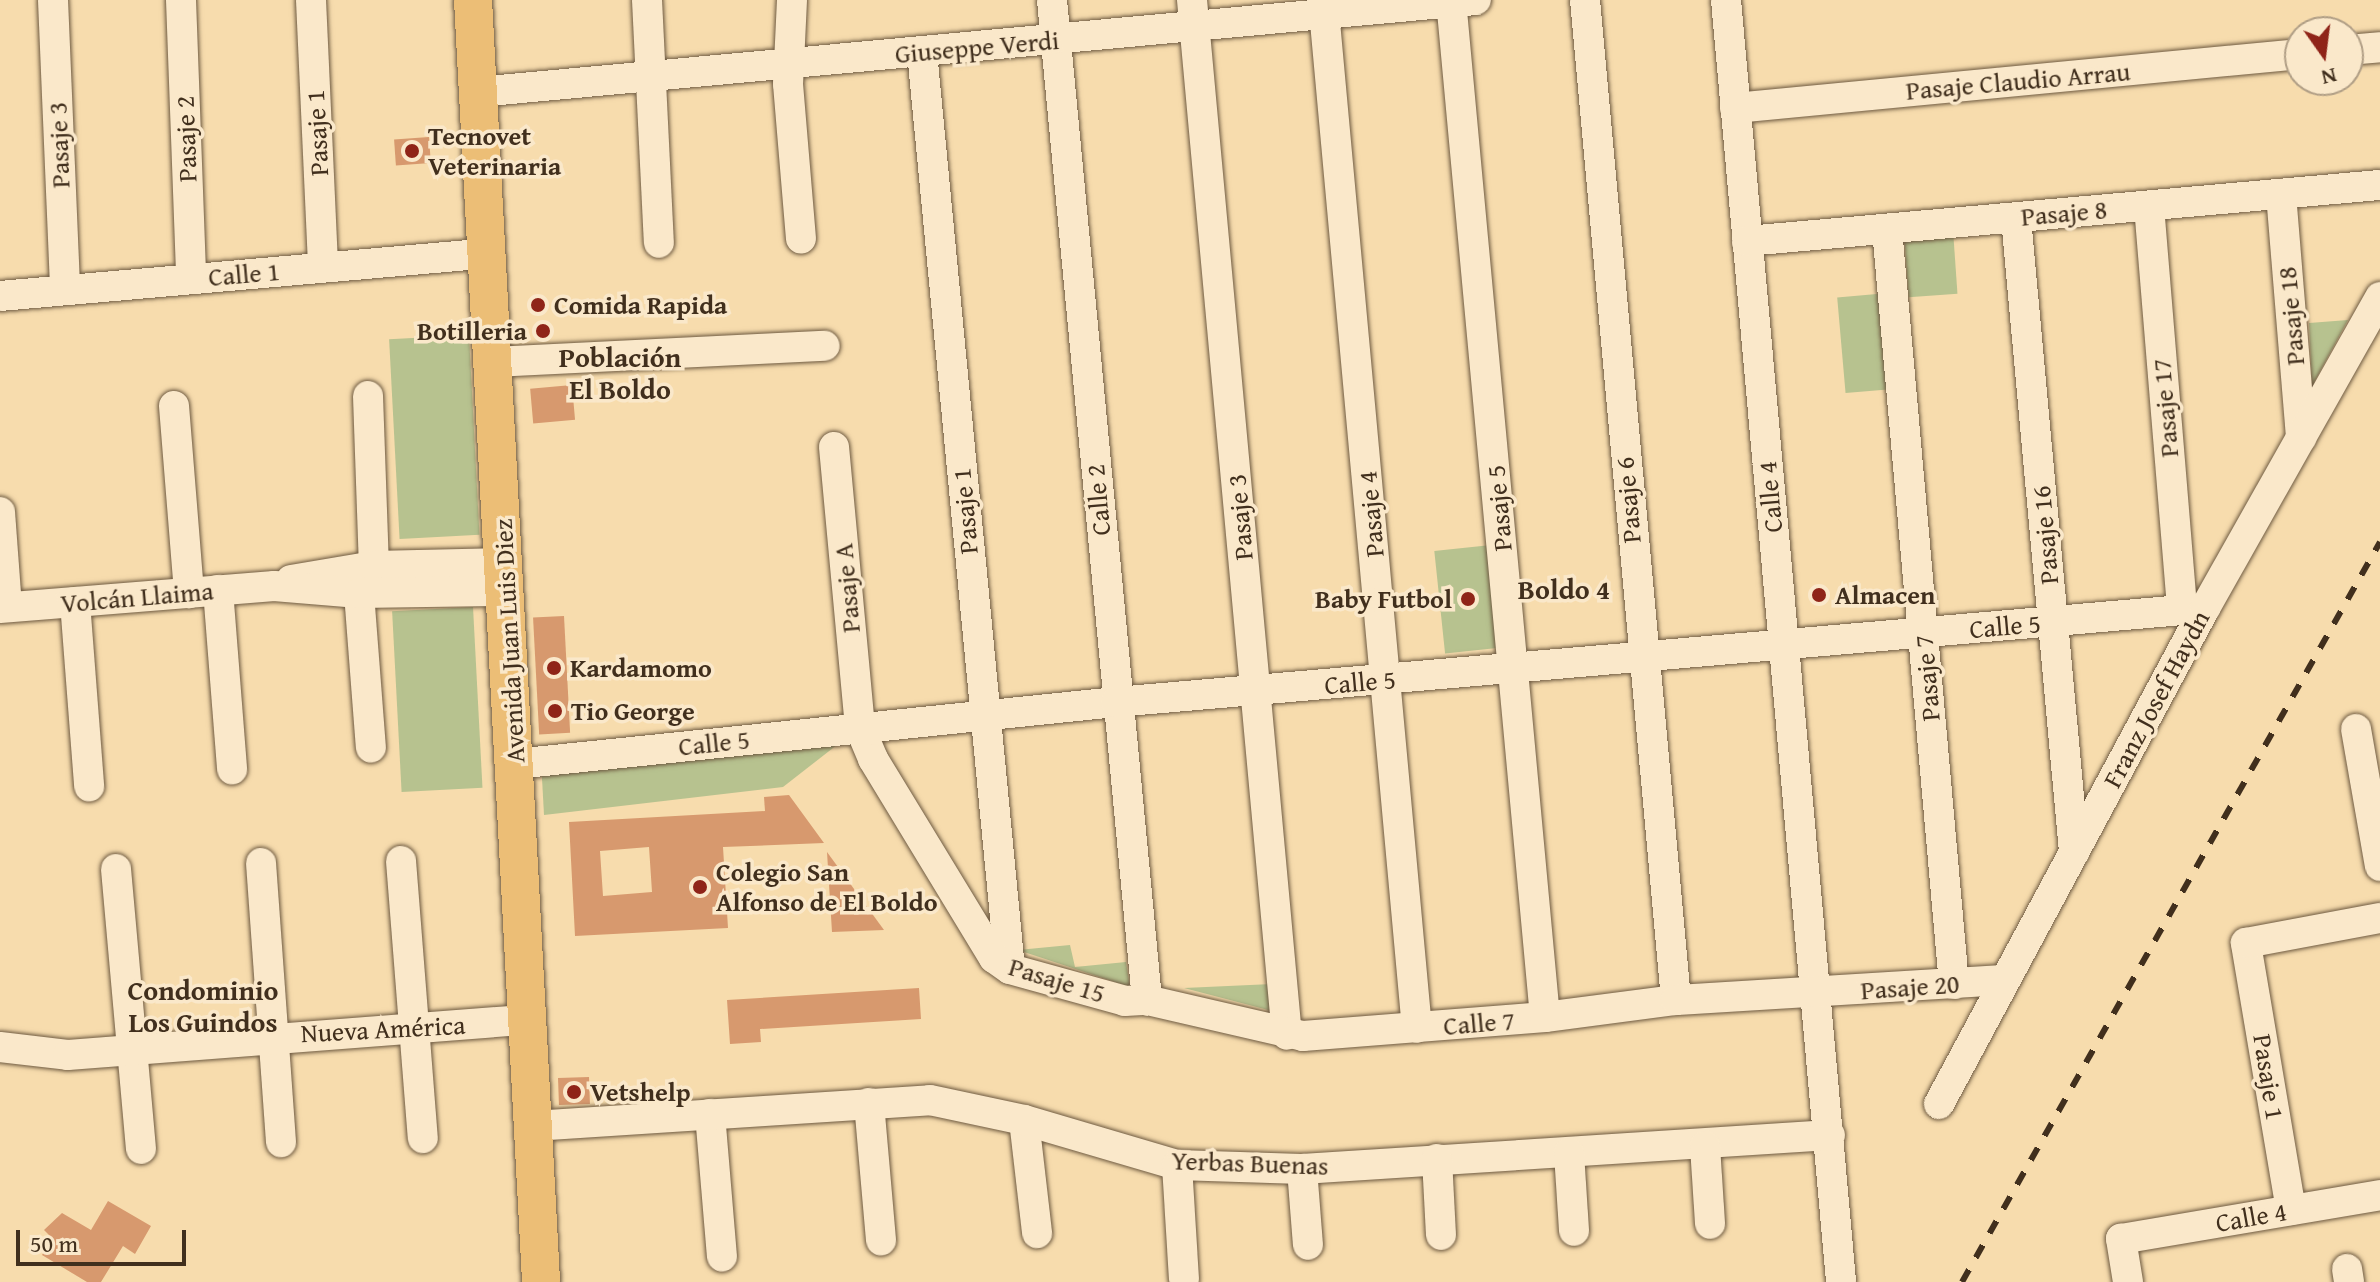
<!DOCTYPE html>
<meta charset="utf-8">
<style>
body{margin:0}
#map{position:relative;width:2380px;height:1282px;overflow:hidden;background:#f7dcad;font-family:"Gentium Book Plus",serif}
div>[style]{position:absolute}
.green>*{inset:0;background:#b7c28f;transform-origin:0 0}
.building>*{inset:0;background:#d7996e;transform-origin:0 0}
.roads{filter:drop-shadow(0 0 2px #6e5a41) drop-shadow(0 0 2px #6e5a41)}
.minor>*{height:30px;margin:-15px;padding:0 15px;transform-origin:15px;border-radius:15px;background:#fae8ca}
.major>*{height:38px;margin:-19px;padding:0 19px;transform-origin:19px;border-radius:19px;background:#ecbe76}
.rail>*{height:6px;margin-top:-3px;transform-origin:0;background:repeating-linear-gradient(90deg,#412f1d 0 14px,transparent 0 28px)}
.dots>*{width:22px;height:22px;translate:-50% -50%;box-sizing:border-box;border:4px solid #fae8ca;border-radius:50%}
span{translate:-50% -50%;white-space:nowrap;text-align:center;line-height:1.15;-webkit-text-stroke:7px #fae8ca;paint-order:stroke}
.street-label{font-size:26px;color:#412f1d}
.poi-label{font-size:26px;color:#412f1d;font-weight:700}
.left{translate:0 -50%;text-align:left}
.right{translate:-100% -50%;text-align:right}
.neighbourhood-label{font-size:28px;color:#412f1d;font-weight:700}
.north{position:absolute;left:2284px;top:16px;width:80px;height:80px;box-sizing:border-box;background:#fae8ca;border:2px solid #b09e85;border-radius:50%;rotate:166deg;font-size:22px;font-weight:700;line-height:32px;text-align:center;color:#412f1d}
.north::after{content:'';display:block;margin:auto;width:28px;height:36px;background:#8f2418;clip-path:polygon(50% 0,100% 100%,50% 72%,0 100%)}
.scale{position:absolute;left:16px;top:1230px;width:170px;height:36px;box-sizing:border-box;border:4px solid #412f1d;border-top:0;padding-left:10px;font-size:24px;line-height:28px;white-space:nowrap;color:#412f1d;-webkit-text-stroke:6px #fae8ca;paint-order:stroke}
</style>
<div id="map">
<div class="green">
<div style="left:1953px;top:230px;width:64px;height:49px;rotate:86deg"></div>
<div style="left:1888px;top:293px;width:96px;height:51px;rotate:85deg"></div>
<div style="clip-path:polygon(2348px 320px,2312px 386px,2309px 323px)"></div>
<div style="left:469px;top:335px;width:200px;height:80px;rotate:87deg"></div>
<div style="left:1491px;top:545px;width:103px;height:57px;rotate:84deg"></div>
<div style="left:473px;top:607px;width:181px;height:81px;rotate:87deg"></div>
<div style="clip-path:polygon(842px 741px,783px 787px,544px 815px,541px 760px)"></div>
<div style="clip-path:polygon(1070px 945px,1075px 967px,1126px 962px,1130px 987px,1018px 950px)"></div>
<div style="clip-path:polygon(1273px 984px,1276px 1012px,1184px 988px)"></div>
</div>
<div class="building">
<div style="left:429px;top:137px;width:26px;height:35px;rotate:86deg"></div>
<div style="left:572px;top:385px;width:35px;height:42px;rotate:85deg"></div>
<div style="left:564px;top:616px;width:117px;height:31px;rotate:87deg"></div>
<div style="clip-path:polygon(evenodd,789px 795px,824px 843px,723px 847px,728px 928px,575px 936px,569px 822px,765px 811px,764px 797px,789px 795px,649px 847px,652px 892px,603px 896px,600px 851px,649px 847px)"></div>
<div style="clip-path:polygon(827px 852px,884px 930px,832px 932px)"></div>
<div style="clip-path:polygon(919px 988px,921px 1019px,760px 1029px,761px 1042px,730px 1044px,727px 1000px)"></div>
<div style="left:589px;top:1077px;width:27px;height:31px;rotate:88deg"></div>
<div style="clip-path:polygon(108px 1201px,151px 1226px,135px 1254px,123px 1246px,101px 1282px,87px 1282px,42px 1255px,52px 1238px,44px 1230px,62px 1213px,91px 1230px)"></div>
</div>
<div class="roads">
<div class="minor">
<div style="left:53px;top:0;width:290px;rotate:87.6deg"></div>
<div style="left:181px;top:0;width:279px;rotate:87.9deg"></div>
<div style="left:311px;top:0;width:267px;rotate:87.4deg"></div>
<div style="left:647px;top:0;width:243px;rotate:87.2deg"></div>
<div style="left:792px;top:0;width:84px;rotate:92.7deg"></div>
<div style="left:788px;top:84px;width:155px;rotate:85.2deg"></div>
<div style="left:1052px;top:0;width:1005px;rotate:84.57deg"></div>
<div style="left:1192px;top:0;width:1039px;rotate:84.76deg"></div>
<div style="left:1323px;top:0;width:1032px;rotate:84.78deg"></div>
<div style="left:1451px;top:0;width:1021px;rotate:84.72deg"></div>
<div style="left:1585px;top:0;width:1004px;rotate:84.8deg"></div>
<div style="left:1726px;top:0;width:1287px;rotate:84.87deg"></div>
<div style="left:2348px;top:50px;width:32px;rotate:-5deg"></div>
<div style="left:922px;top:52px;width:921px;rotate:84.52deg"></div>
<div style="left:478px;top:92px;width:1002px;rotate:-5.27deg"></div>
<div style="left:1735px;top:108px;width:568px;rotate:-5.46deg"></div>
<div style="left:2281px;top:194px;width:245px;rotate:85.3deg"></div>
<div style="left:2149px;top:206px;width:405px;rotate:85.3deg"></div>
<div style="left:2016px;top:218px;width:637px;rotate:84.77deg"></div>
<div style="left:1887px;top:229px;width:758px;rotate:84.93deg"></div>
<div style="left:1747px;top:241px;width:635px;rotate:-5.06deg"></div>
<div style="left:0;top:296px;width:489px;rotate:-5deg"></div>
<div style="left:493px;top:362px;width:332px;rotate:-2.8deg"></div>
<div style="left:368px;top:396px;width:170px;rotate:88deg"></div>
<div style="left:174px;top:406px;width:188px;rotate:85.4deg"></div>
<div style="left:834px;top:447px;width:282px;rotate:84.7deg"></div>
<div style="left:860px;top:728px;width:34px;rotate:67deg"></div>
<div style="left:873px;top:759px;width:233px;rotate:58.7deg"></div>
<div style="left:994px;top:958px;width:19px;rotate:35deg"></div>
<div style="left:1010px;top:969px;width:119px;rotate:15.5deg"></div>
<div style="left:1125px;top:1001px;width:22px;rotate:-3deg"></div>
<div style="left:0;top:512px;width:95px;rotate:85.8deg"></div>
<div style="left:291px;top:580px;width:84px;rotate:-9.6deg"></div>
<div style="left:374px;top:566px;width:132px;rotate:-1.3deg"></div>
<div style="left:218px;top:590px;width:180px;rotate:85.5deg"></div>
<div style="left:359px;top:593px;width:155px;rotate:85.6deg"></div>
<div style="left:75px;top:602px;width:185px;rotate:85.6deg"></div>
<div style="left:0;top:608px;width:275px;rotate:-4.6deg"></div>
<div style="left:274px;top:586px;width:85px;rotate:4.7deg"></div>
<div style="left:359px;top:593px;width:149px;rotate:-0.8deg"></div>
<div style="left:2356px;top:729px;width:139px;rotate:80.1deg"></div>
<div style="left:515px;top:764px;width:604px;rotate:-5.89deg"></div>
<div style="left:1116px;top:702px;width:1093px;rotate:-4.93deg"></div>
<div style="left:401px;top:861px;width:278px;rotate:85.5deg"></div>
<div style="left:261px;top:863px;width:280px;rotate:85.9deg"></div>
<div style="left:116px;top:869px;width:281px;rotate:84.9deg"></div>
<div style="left:1147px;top:1000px;width:160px;rotate:13deg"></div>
<div style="left:1303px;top:1036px;width:243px;rotate:-4.5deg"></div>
<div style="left:1545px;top:1017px;width:132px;rotate:-7.4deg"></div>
<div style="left:1676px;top:1000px;width:329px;rotate:-3.5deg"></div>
<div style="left:0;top:1047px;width:68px;rotate:6.7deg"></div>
<div style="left:68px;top:1055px;width:461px;rotate:-4.4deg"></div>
<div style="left:869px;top:1103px;width:138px;rotate:85deg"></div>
<div style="left:1939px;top:1104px;width:563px;rotate:-61.8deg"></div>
<div style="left:2205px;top:608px;width:357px;rotate:-60.6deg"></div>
<div style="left:710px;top:1114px;width:143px;rotate:85.2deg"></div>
<div style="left:1024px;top:1120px;width:114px;rotate:83.4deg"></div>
<div style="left:533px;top:1126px;width:398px;rotate:-3.7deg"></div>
<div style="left:930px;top:1100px;width:96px;rotate:12deg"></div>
<div style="left:1024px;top:1120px;width:159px;rotate:16.4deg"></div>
<div style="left:1177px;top:1165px;width:125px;rotate:1.8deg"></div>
<div style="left:1302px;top:1169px;width:529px;rotate:-3.68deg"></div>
<div style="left:1705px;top:1146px;width:78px;rotate:86.3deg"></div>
<div style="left:1569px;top:1153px;width:78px;rotate:86.3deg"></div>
<div style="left:1437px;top:1159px;width:76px;rotate:87deg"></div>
<div style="left:1177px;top:1165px;width:114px;rotate:86.5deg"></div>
<div style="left:1302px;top:1169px;width:76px;rotate:85.5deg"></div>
<div style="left:2291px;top:1210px;width:271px;rotate:-99.6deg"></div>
<div style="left:2246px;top:943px;width:136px;rotate:-10.6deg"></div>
<div style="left:2347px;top:1269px;width:13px;rotate:81deg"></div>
<div style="left:2128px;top:1282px;width:44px;rotate:-99.2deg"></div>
<div style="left:2121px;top:1239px;width:263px;rotate:-9.6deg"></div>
</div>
<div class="major">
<div style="left:473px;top:0;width:1284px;rotate:86.96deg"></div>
</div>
</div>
<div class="rail">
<div style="left:1962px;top:1282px;width:850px;rotate:-60.54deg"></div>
</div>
<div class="dots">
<div style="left:412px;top:151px;background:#8f2418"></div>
<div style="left:538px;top:305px;background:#8f2418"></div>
<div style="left:543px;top:331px;background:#8f2418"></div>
<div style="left:1819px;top:595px;background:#8f2418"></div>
<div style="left:1468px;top:599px;background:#8f2418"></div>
<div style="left:554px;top:668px;background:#8f2418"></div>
<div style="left:555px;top:711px;background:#8f2418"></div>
<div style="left:700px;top:887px;background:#8f2418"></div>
<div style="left:574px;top:1092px;background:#8f2418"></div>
</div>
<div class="street-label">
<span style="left:977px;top:47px;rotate:-5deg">Giuseppe Verdi</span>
<span style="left:2018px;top:81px;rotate:-5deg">Pasaje Claudio Arrau</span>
<span style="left:317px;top:133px;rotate:-93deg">Pasaje 1</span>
<span style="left:186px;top:139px;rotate:-92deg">Pasaje 2</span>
<span style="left:59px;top:145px;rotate:-92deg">Pasaje 3</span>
<span style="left:2064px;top:213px;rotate:-5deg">Pasaje 8</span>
<span style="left:244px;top:274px;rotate:-5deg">Calle 1</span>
<span style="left:2291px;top:316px;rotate:-95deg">Pasaje 18</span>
<span style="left:2165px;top:408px;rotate:-95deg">Pasaje 17</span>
<span style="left:1770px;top:497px;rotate:-95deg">Calle 4</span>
<span style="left:1098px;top:500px;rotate:-95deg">Calle 2</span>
<span style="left:1628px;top:500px;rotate:-95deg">Pasaje 6</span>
<span style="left:1499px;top:508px;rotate:-95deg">Pasaje 5</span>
<span style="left:965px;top:511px;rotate:-95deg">Pasaje 1</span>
<span style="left:1371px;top:514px;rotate:-95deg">Pasaje 4</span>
<span style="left:1240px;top:517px;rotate:-95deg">Pasaje 3</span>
<span style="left:2045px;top:535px;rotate:-95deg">Pasaje 16</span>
<span style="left:847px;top:588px;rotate:-95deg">Pasaje A</span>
<span style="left:137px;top:597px;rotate:-5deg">Volcán Llaima</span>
<span style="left:2005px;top:626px;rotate:-5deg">Calle 5</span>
<span style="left:509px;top:641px;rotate:-93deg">Avenida Juan Luis Diez</span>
<span style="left:1927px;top:678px;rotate:-95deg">Pasaje 7</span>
<span style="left:1360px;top:682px;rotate:-5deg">Calle 5</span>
<span style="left:2156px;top:699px;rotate:-62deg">Franz Josef Haydn</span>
<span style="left:714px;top:743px;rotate:-6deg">Calle 5</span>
<span style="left:1057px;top:980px;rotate:17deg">Pasaje 15</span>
<span style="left:1910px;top:987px;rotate:-4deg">Pasaje 20</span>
<span style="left:1479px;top:1023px;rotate:-5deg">Calle 7</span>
<span style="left:383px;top:1029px;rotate:-3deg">Nueva América</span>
<span style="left:2269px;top:1077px;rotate:81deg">Pasaje 1</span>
<span style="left:1250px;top:1163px;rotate:2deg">Yerbas Buenas</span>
<span style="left:2251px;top:1217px;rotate:-10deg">Calle 4</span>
</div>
<div class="poi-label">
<span class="left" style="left:428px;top:151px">Tecnovet<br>Veterinaria</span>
<span class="left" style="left:554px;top:305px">Comida Rapida</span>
<span class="right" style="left:527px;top:331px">Botilleria</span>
<span class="left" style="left:1835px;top:595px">Almacen</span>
<span class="right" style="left:1452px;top:599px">Baby Futbol</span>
<span class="left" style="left:570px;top:668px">Kardamomo</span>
<span class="left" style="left:571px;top:711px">Tio George</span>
<span class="left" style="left:716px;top:887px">Colegio San<br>Alfonso de El Boldo</span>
<span class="left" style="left:590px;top:1092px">Vetshelp</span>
</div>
<div class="neighbourhood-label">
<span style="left:620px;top:373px">Población<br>El Boldo</span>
<span style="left:1564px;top:589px">Boldo 4</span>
<span style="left:203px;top:1006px">Condominio<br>Los Guindos</span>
</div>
<div class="north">N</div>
<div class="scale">50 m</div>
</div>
